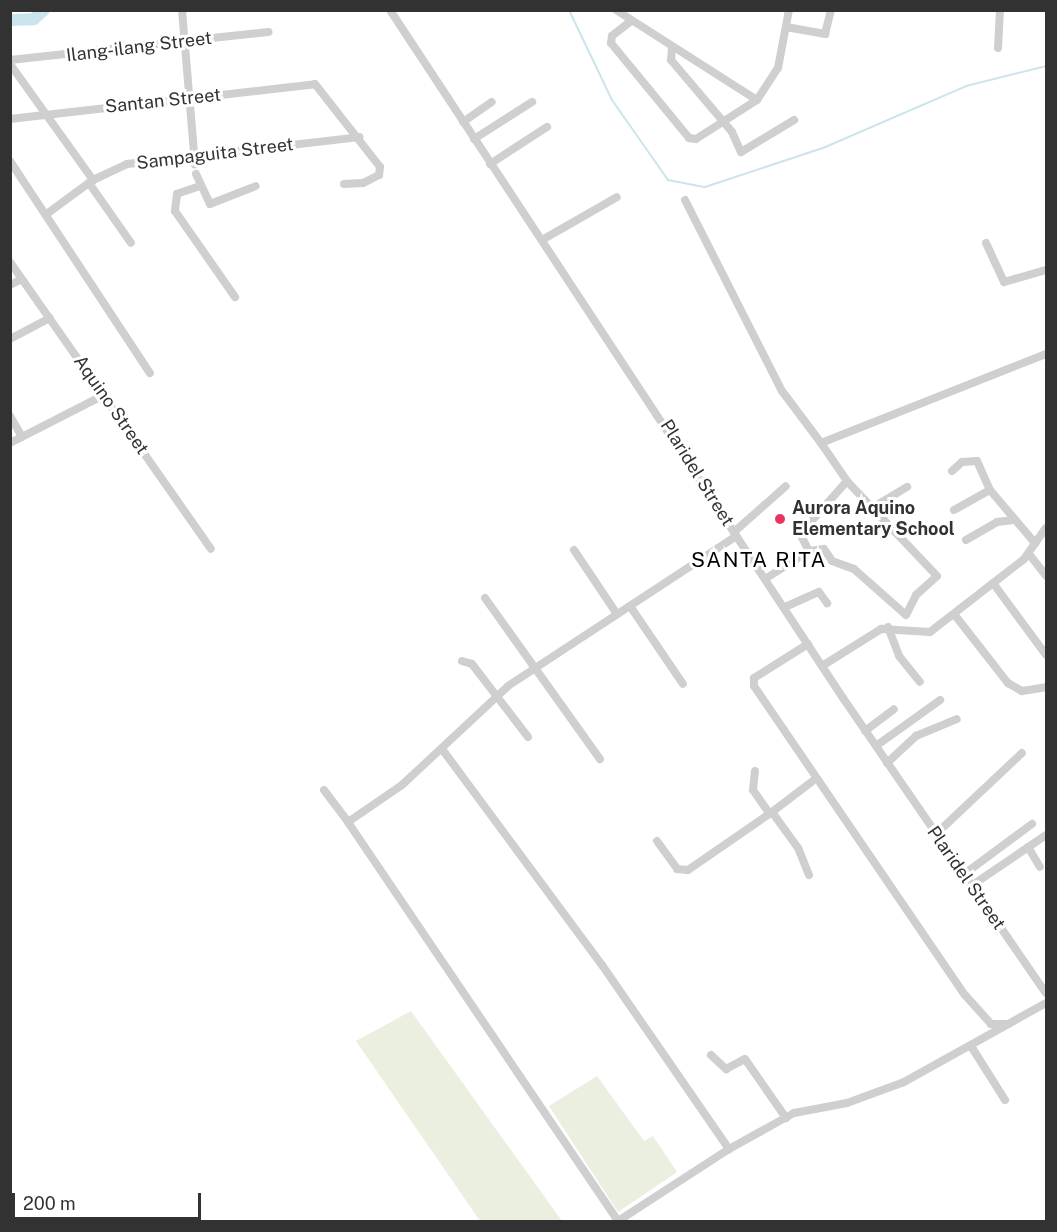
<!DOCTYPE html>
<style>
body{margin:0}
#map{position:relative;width:1057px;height:1232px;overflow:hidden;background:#fff;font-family:"Public Sans",sans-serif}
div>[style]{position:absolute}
.green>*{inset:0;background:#eaefe0}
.stream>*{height:2px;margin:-1px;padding:0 1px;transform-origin:1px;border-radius:1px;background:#cae5ec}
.river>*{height:12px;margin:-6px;padding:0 6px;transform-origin:6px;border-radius:6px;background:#cae5ec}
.minor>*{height:8px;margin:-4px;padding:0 4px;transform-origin:4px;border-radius:4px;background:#cfcfcf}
.dots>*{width:16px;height:16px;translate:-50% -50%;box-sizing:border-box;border:3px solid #fff;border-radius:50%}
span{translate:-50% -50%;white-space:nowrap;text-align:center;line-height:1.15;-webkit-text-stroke:6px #fff;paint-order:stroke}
.street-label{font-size:18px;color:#323232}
.poi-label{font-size:18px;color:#323232;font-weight:700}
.left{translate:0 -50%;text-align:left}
.quarter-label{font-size:21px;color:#000;letter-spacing:1.5px}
.frame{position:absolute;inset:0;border:12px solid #323232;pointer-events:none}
.scale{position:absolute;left:12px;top:1193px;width:189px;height:27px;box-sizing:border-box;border:3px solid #323232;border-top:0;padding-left:8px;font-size:18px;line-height:21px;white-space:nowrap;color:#323232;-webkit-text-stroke:4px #fff;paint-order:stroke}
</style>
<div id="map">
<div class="green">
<div style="clip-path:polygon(411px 1011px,444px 1057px,562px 1221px,480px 1221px,356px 1041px)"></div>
<div style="clip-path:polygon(597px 1076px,644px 1141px,653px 1136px,677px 1172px,618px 1212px,549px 1106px)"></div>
</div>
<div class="stream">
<div style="left:569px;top:10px;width:100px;rotate:64.5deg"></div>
<div style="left:612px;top:100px;width:98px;rotate:55deg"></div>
<div style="left:668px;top:180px;width:38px;rotate:11deg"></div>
<div style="left:705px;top:187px;width:124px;rotate:-18.3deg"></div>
<div style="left:823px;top:148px;width:156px;rotate:-23.4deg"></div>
<div style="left:966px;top:86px;width:82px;rotate:-14deg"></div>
</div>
<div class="river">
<div style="left:10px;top:20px;width:24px;rotate:-2deg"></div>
<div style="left:34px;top:19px;width:13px;rotate:-42deg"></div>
</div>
<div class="minor">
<div style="left:182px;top:10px;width:155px;rotate:85.2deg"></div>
<div style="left:390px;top:10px;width:824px;rotate:56.64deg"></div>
<div style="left:843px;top:698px;width:358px;rotate:55.5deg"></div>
<div style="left:616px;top:10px;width:167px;rotate:32.6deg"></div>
<div style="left:757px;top:100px;width:38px;rotate:-57deg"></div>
<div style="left:778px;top:68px;width:59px;rotate:-79.3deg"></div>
<div style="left:631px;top:21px;width:24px;rotate:142deg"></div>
<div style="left:612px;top:36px;width:7px;rotate:98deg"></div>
<div style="left:611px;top:43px;width:123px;rotate:50.6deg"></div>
<div style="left:689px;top:138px;width:7px;rotate:8deg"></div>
<div style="left:696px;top:139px;width:72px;rotate:-32.6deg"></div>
<div style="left:786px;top:27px;width:40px;rotate:10deg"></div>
<div style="left:825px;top:34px;width:25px;rotate:-76deg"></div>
<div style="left:672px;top:47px;width:13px;rotate:94deg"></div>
<div style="left:671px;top:60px;width:94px;rotate:49.7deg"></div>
<div style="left:732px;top:132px;width:22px;rotate:66deg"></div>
<div style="left:741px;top:152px;width:62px;rotate:-31.1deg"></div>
<div style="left:998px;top:48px;width:38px;rotate:-87deg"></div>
<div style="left:10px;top:60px;width:260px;rotate:-6.2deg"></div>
<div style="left:10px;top:64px;width:143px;rotate:54.4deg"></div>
<div style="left:10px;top:119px;width:307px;rotate:-6.5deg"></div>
<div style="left:315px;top:84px;width:105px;rotate:51.9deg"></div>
<div style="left:380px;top:167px;width:8px;rotate:97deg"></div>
<div style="left:379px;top:175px;width:18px;rotate:153deg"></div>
<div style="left:363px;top:183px;width:19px;rotate:177deg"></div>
<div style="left:463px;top:122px;width:35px;rotate:-35deg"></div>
<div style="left:474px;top:139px;width:69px;rotate:-32.5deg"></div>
<div style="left:10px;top:161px;width:254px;rotate:56.6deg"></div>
<div style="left:490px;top:164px;width:68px;rotate:-33deg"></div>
<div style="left:196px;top:174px;width:33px;rotate:65deg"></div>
<div style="left:210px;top:204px;width:49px;rotate:-21.4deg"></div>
<div style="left:89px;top:183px;width:73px;rotate:55deg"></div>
<div style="left:200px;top:186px;width:24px;rotate:161deg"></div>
<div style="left:177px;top:194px;width:17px;rotate:97deg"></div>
<div style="left:175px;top:211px;width:105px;rotate:55.1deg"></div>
<div style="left:685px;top:200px;width:214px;rotate:63.1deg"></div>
<div style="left:782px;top:391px;width:65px;rotate:53.1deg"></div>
<div style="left:48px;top:213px;width:56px;rotate:-36.3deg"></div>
<div style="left:93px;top:180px;width:38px;rotate:-25deg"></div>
<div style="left:127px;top:164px;width:234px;rotate:-6.6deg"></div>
<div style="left:542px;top:240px;width:86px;rotate:-29.8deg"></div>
<div style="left:986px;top:243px;width:43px;rotate:65.2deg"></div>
<div style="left:1004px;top:282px;width:44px;rotate:-15.9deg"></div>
<div style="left:10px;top:262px;width:350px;rotate:55deg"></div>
<div style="left:10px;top:285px;width:13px;rotate:-27deg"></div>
<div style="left:10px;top:339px;width:45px;rotate:-27.7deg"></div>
<div style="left:10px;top:416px;width:24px;rotate:60deg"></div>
<div style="left:10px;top:443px;width:103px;rotate:-27.1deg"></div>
<div style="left:952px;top:471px;width:13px;rotate:-42deg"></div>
<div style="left:962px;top:462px;width:15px;rotate:-4deg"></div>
<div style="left:977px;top:461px;width:32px;rotate:66deg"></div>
<div style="left:872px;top:508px;width:41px;rotate:-31deg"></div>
<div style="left:954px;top:510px;width:41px;rotate:-29.1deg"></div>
<div style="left:990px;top:490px;width:70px;rotate:49.7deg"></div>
<div style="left:734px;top:532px;width:69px;rotate:-41.5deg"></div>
<div style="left:966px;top:540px;width:36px;rotate:-30deg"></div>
<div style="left:997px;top:522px;width:17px;rotate:-7deg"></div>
<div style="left:574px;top:550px;width:77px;rotate:56.1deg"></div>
<div style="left:809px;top:551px;width:15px;rotate:-8deg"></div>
<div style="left:824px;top:549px;width:14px;rotate:56deg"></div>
<div style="left:832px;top:561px;width:23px;rotate:20deg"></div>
<div style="left:854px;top:569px;width:69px;rotate:41.5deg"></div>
<div style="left:906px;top:615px;width:22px;rotate:-63deg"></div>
<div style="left:916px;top:595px;width:28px;rotate:-42deg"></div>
<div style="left:937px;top:576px;width:131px;rotate:-133.5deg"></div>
<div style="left:847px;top:481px;width:46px;rotate:-124.4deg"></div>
<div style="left:821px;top:443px;width:242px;rotate:-21.6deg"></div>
<div style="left:1029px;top:554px;width:28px;rotate:52deg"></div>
<div style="left:765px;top:579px;width:52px;rotate:-32.5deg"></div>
<div style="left:809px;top:551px;width:19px;rotate:-118deg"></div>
<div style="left:800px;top:534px;width:71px;rotate:-48.4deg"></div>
<div style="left:993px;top:583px;width:89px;rotate:53.6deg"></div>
<div style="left:485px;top:598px;width:198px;rotate:54.5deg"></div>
<div style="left:630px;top:606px;width:94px;rotate:55.8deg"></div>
<div style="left:785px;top:607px;width:37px;rotate:-24deg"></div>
<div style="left:819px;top:592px;width:14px;rotate:54deg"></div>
<div style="left:954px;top:614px;width:88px;rotate:52deg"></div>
<div style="left:1008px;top:683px;width:16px;rotate:30deg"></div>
<div style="left:1022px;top:691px;width:24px;rotate:-9deg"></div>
<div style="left:888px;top:627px;width:31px;rotate:69deg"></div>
<div style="left:899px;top:656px;width:33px;rotate:51deg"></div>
<div style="left:808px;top:644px;width:64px;rotate:147.8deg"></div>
<div style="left:754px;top:678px;width:8px;rotate:90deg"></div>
<div style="left:754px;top:686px;width:374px;rotate:55.7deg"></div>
<div style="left:965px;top:995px;width:39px;rotate:48deg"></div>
<div style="left:991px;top:1024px;width:17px"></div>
<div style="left:462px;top:661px;width:10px;rotate:17deg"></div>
<div style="left:472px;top:664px;width:92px;rotate:52.5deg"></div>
<div style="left:822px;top:666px;width:70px;rotate:-32.1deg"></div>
<div style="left:881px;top:629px;width:49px;rotate:3.5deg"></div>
<div style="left:930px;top:632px;width:119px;rotate:-37.8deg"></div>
<div style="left:1024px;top:559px;width:38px;rotate:-55deg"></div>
<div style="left:865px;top:731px;width:36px;rotate:-37deg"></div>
<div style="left:876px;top:746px;width:79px;rotate:-35.7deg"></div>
<div style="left:442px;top:749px;width:269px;rotate:53.5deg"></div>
<div style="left:602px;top:965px;width:224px;rotate:55.4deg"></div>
<div style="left:729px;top:1149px;width:74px;rotate:-29deg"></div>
<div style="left:794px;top:1113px;width:54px;rotate:-10.7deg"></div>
<div style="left:847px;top:1103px;width:61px;rotate:-20.2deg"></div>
<div style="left:904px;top:1082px;width:162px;rotate:-29.1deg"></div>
<div style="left:887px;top:763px;width:40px;rotate:-43deg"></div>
<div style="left:916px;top:736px;width:44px;rotate:-22.5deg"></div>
<div style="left:755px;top:771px;width:19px;rotate:96deg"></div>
<div style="left:753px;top:790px;width:29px;rotate:55deg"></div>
<div style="left:324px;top:790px;width:40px;rotate:53deg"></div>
<div style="left:936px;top:834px;width:118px;rotate:-43.3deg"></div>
<div style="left:657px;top:841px;width:34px;rotate:54deg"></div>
<div style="left:677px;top:869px;width:11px;rotate:5deg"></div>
<div style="left:688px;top:870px;width:102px;rotate:-34.6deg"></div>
<div style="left:1028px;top:847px;width:23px;rotate:59deg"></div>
<div style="left:809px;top:875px;width:29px;rotate:-112deg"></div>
<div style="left:798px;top:848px;width:44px;rotate:-125.8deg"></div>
<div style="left:772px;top:812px;width:53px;rotate:-37.3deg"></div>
<div style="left:963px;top:875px;width:86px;rotate:-36.5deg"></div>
<div style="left:971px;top:886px;width:91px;rotate:-34.2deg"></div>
<div style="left:971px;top:1046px;width:64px;rotate:57.8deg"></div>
<div style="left:711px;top:1055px;width:21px;rotate:43deg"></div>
<div style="left:726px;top:1069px;width:21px;rotate:-28deg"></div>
<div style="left:745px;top:1059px;width:72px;rotate:55.2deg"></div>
<div style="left:729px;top:1149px;width:132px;rotate:147deg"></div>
<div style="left:618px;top:1221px;width:482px;rotate:-124.1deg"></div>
<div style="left:348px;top:822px;width:65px;rotate:-34.4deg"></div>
<div style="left:402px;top:785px;width:145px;rotate:-43deg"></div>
<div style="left:508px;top:686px;width:273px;rotate:-33.3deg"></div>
</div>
<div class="dots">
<div style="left:780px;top:519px;background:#e93461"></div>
</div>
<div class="street-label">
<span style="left:139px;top:47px;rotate:-7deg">Ilang-ilang Street</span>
<span style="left:163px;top:101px;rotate:-6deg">Santan Street</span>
<span style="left:215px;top:154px;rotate:-7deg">Sampaguita Street</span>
<span style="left:111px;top:405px;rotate:55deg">Aquino Street</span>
<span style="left:697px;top:473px;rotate:58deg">Plaridel Street</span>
<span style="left:966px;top:878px;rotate:55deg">Plaridel Street</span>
</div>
<div class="poi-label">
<span class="left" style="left:792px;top:519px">Aurora Aquino<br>Elementary School</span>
</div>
<div class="quarter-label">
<span style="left:759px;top:560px">SANTA RITA</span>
</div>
<div class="frame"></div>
<div class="scale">200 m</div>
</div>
